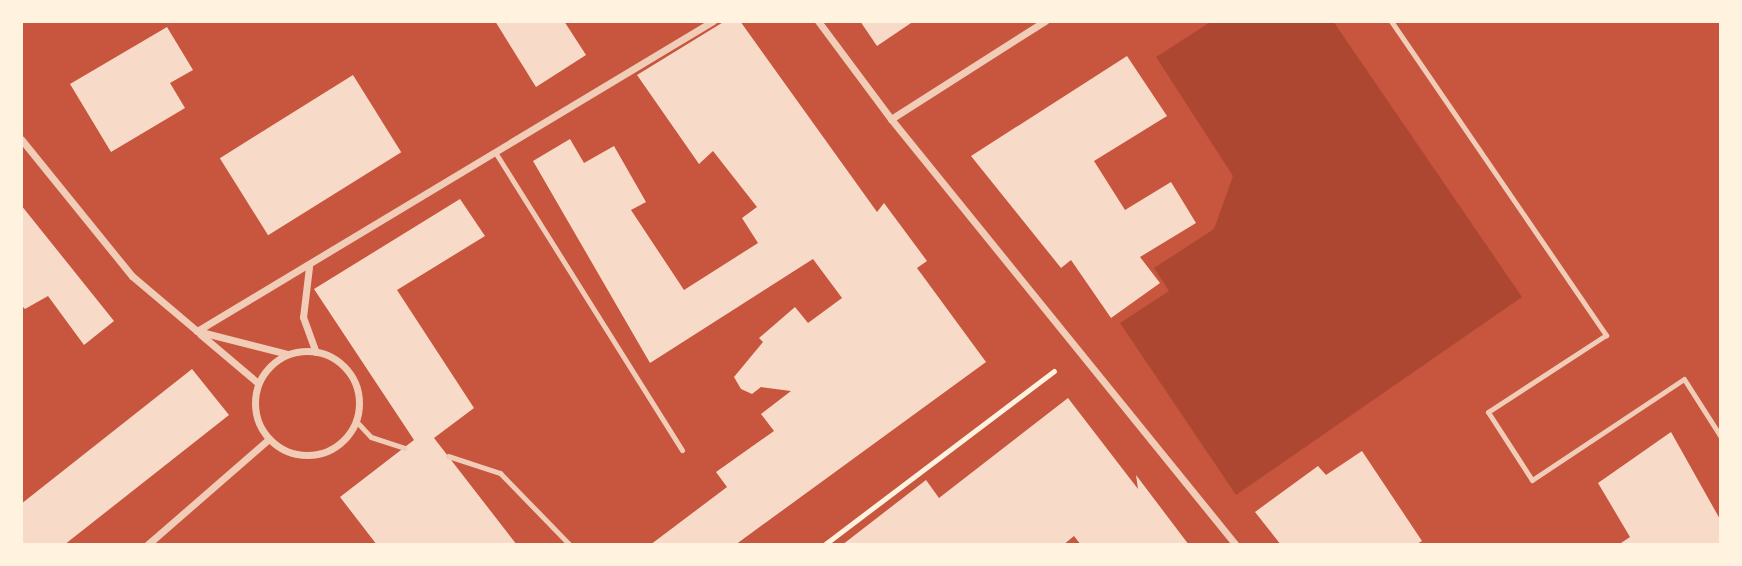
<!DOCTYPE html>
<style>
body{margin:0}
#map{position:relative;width:1742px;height:566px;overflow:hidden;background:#c8553d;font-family:"PT Sans",sans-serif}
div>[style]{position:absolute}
.green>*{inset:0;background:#ae4732}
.building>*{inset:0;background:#f7dbc8;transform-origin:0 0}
.path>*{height:4.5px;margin:-2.25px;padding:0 2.25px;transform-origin:2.25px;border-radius:2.25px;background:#fff3e0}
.service>*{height:5px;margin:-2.5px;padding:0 2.5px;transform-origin:2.5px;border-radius:2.5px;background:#f1ccb7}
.minor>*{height:7px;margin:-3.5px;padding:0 3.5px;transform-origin:3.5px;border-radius:3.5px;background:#f1ccb7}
.minor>.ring{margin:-3.5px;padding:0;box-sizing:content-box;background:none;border:7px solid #f1ccb7;border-radius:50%}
span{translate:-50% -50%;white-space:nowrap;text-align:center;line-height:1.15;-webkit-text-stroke:7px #fff3e0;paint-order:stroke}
.frame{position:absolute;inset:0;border:23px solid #fff3e0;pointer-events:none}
</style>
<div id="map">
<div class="green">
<div style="clip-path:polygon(1212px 21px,1333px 21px,1522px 297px,1236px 495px,1120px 323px,1169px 291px,1154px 268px,1214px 229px,1233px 176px,1156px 57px)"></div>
</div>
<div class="building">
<div style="clip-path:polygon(495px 21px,564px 21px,586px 55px,536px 87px)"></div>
<div style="clip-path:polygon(725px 21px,740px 21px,877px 212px,884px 203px,927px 261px,917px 268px,986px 362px,735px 545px,650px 545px,727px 487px,716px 472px,774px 431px,761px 414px,791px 391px,761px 387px,752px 394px,741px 389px,734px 377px,763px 342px,759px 338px,795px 307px,808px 323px,842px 298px,813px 259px,650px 363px,533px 161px,570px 139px,584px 163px,614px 146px,646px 202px,631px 210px,684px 290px,758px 243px,742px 218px,757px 207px,713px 151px,699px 164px,637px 75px)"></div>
<div style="clip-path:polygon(860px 21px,914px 21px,877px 46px)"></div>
<div style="clip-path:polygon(167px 27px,193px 70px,170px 83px,185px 108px,111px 152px,70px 84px)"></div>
<div style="clip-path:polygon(1127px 56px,1167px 116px,1094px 161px,1125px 210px,1171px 182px,1196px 223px,1140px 257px,1160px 283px,1111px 318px,1071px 260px,1061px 268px,971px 156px)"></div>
<div style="left:353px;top:75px;width:91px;height:157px;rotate:58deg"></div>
<div style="clip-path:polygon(460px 199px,485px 236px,397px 290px,474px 408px,434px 438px,517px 545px,377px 545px,340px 497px,414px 440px,314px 289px)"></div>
<div style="clip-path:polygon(21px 205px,114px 321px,84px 345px,48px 296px,25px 309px,21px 305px)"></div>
<div style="clip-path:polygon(192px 369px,229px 415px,64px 545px,21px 545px,21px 504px)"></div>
<div style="clip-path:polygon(1068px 398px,1138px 489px,1136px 475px,1189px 545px,1081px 545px,1074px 536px,1063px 545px,842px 545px,926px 480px,939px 498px)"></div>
<div style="clip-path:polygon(1671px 432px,1721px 521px,1721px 545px,1618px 545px,1630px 537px,1598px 483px)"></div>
<div style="clip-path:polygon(1362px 451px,1422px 541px,1415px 545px,1281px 545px,1255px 512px,1318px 466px,1326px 475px)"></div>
</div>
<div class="path">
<div style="left:824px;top:545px;width:288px;rotate:-37.1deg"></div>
</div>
<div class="service">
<div style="left:1391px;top:21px;width:381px;rotate:55.6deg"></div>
<div style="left:1606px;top:335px;width:141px;rotate:146.9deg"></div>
<div style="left:1488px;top:412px;width:81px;rotate:57.1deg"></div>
<div style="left:1532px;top:480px;width:182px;rotate:-33.6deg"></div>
<div style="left:1684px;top:379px;width:69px;rotate:57.5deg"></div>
<div style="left:495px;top:152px;width:352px;rotate:57.9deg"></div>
<div style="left:355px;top:420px;width:23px;rotate:47deg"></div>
<div style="left:371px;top:437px;width:35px;rotate:18deg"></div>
<div style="left:448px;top:456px;width:55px;rotate:18.1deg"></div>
<div style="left:500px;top:473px;width:100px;rotate:45.8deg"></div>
</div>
<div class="minor">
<div style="left:818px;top:21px;width:122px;rotate:53.3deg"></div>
<div style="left:891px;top:119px;width:548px;rotate:51deg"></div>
<div style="left:891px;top:119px;width:183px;rotate:-32.5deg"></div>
<div style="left:21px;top:139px;width:176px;rotate:51deg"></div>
<div style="left:132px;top:276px;width:85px;rotate:40.2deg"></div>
<div style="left:197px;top:331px;width:602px;rotate:-31deg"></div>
<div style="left:309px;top:267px;width:50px;rotate:96.8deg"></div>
<div style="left:303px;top:317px;width:37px;rotate:70deg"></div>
<div style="left:197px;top:331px;width:94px;rotate:14.2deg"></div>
<div style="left:200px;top:334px;width:76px;rotate:40.2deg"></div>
<div class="ring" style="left:255px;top:351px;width:97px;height:97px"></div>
<div style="left:147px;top:545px;width:162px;rotate:-41deg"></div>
</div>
<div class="frame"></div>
</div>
